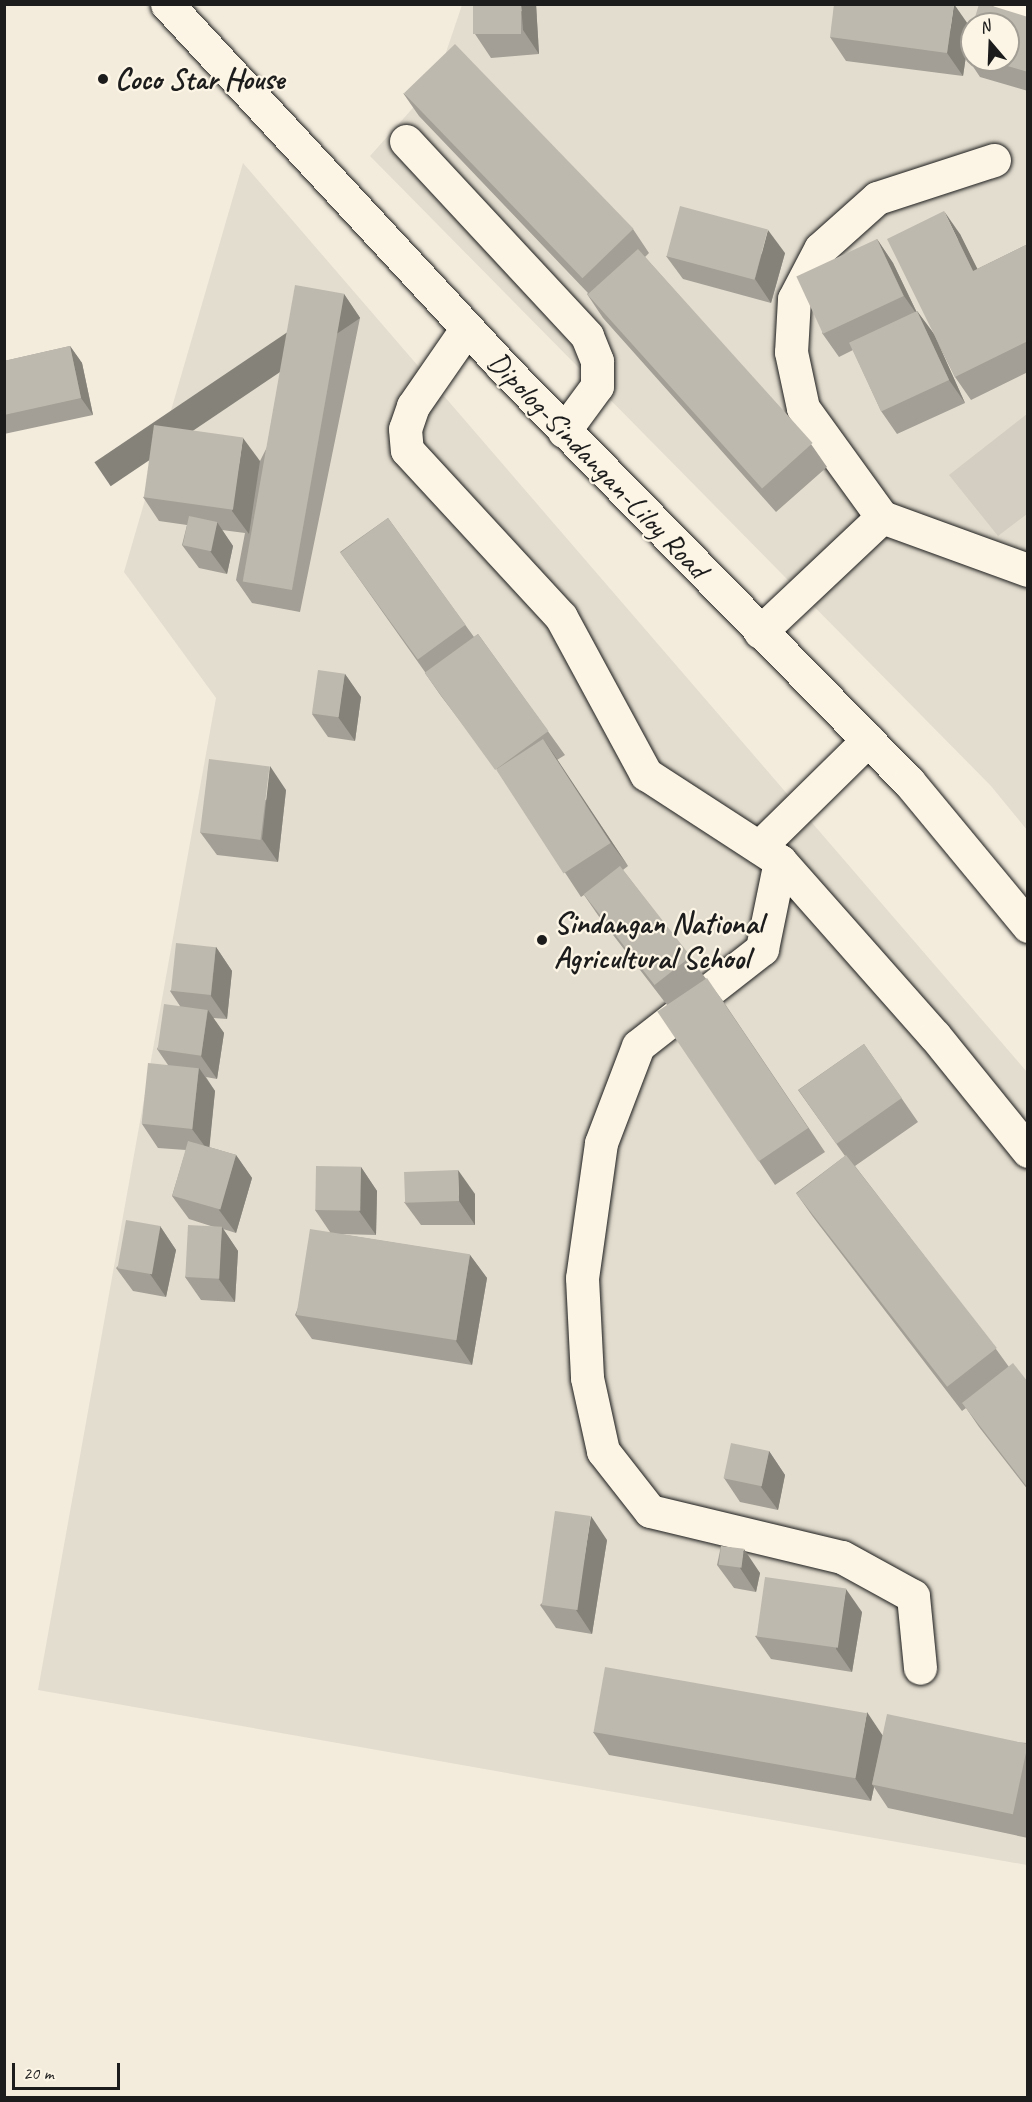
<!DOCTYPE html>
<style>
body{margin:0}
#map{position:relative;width:1032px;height:2102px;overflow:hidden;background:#f3ecdd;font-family:Caveat,sans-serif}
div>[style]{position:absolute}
.built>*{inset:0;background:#e3ddcf}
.green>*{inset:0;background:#d3cec1}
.roads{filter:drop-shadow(0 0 2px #1c1c1c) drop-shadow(0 0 2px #1c1c1c)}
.minor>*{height:33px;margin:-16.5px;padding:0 16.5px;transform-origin:16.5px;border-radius:16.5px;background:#fcf5e5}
.highway>*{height:33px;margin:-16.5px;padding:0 16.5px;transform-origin:16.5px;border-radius:16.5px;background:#fcf5e5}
.wall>*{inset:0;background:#a39f96}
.shaded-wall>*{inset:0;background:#85827a;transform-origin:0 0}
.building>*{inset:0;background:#beb9ae;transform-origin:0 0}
.dots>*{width:16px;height:16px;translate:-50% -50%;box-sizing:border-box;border:3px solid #fcf5e5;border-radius:50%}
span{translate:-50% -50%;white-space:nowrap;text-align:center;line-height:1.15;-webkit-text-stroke:4.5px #fcf5e5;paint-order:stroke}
.poi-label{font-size:30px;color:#1c1c1c;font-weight:700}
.left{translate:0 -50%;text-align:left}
.street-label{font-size:30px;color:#1c1c1c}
.frame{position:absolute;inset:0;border:6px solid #1c1c1c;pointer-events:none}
.north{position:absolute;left:960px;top:12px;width:60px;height:60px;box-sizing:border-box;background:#fcf5e5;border:2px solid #a29e95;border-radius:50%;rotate:341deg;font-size:16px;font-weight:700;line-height:24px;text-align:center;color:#1c1c1c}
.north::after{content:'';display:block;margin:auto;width:21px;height:27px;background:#1c1c1c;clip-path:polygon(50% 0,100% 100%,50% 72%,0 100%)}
.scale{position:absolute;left:12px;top:2063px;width:108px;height:27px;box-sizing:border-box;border:3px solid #1c1c1c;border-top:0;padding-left:8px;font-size:18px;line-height:21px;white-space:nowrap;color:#1c1c1c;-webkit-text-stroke:4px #fcf5e5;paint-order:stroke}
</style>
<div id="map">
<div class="built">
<div style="clip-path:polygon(evenodd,971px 4px,1027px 17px,1027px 830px,991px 786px,370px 156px,436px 82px,462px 5px,971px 4px,972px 24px,1008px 24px,1008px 60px,972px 60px,972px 24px)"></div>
<div style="clip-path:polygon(243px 163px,1027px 1072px,1027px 1865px,38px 1690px,216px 698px,124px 572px)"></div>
</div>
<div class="green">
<div style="clip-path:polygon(1027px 414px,1027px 514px,998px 536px,949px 475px)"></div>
</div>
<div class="roads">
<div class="minor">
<div style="left:1009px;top:4px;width:20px;rotate:15deg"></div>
<div style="left:406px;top:141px;width:266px;rotate:47.1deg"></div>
<div style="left:587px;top:336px;width:27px;rotate:68deg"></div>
<div style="left:597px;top:361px;width:25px;rotate:90deg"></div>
<div style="left:597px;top:386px;width:56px;rotate:126.3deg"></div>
<div style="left:994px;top:160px;width:123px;rotate:162deg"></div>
<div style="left:877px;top:198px;width:76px;rotate:138.2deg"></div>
<div style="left:820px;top:249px;width:56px;rotate:117.5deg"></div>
<div style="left:794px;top:299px;width:53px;rotate:93.2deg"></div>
<div style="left:791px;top:352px;width:57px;rotate:77.9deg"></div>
<div style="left:803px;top:408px;width:135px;rotate:54.1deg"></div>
<div style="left:882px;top:517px;width:155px;rotate:20deg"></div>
<div style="left:467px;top:328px;width:95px;rotate:124.7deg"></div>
<div style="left:413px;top:406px;width:24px;rotate:109deg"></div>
<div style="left:405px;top:429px;width:21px;rotate:85deg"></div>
<div style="left:407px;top:450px;width:227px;rotate:47.3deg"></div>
<div style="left:561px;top:617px;width:179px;rotate:61.6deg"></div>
<div style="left:646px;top:774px;width:160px;rotate:33deg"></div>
<div style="left:780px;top:861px;width:234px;rotate:48.5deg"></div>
<div style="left:935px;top:1036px;width:148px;rotate:51deg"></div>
<div style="left:760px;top:632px;width:168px;rotate:-43.3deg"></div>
<div style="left:759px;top:847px;width:153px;rotate:-44.5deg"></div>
<div style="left:780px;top:861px;width:90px;rotate:101.6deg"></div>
<div style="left:762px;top:949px;width:157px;rotate:142deg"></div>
<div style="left:638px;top:1046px;width:104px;rotate:110.9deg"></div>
<div style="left:601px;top:1143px;width:136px;rotate:98deg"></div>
<div style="left:582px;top:1278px;width:100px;rotate:87.1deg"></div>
<div style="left:587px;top:1378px;width:75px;rotate:77.6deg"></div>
<div style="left:603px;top:1451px;width:76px;rotate:51.9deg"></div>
<div style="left:650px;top:1511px;width:197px;rotate:13.5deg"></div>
<div style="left:842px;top:1557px;width:81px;rotate:28.8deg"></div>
<div style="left:913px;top:1596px;width:72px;rotate:84.4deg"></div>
</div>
<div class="highway">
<div style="left:167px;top:4px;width:492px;rotate:47.2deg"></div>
<div style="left:501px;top:365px;width:583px;rotate:45.63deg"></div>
<div style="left:909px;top:782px;width:187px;rotate:50.4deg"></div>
</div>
</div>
<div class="wall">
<div style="clip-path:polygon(536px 4px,539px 54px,491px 58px,475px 34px)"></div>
<div style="clip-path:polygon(1028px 17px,1028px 91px,980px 77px,966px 56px,963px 76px,846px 61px,830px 37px,970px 27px,969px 38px,972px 27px,972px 60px,1008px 60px)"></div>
<div style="clip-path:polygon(403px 93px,633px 229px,649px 253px,645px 257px,811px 444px,827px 467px,776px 512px,603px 318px,587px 294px,588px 293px,419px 116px)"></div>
<div style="clip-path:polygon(960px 234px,977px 269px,1028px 244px,1028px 372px,971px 400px,955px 377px,934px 335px,965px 403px,897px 434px,881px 411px,853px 350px,839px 357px,822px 333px,877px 239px,893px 263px,916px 311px,917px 311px,934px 334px)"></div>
<div style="clip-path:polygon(785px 253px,771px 303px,683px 279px,666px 256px)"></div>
<div style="clip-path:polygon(344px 294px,360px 318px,300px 612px,252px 603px,236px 580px,245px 533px,222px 530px,233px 546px,227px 574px,199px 568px,182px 545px,187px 525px,159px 521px,143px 497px,260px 461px)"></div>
<div style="clip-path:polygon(70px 346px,82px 363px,93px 415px,4px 434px,4px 361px)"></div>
<div style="clip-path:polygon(388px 518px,474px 637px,478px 634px,565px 755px,557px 760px,628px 866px,623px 870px,723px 1001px,825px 1152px,775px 1185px,759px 1161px,667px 1005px,600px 918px,584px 895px,581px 897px,497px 769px,441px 696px,425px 673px,425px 672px,340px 552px)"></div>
<div style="clip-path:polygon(345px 674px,361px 697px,355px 741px,328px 737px,312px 714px)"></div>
<div style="clip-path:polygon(286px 790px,278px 862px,217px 855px,200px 832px)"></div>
<div style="clip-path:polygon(216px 947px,232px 971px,227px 1019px,213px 1018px,224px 1033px,217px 1079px,206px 1077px,215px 1091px,209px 1147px,236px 1155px,252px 1178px,236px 1233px,223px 1229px,238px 1251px,235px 1302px,201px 1300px,185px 1277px,214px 1227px,189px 1219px,172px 1196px,186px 1150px,158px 1148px,142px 1124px,168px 1065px,157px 1049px,180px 1006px,170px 991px)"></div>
<div style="clip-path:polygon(864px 1044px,918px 1122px,855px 1166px,996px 1349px,1009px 1367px,1028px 1382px,1028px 1490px,979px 1427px,966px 1408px,962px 1411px,813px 1217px,796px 1193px,845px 1156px,798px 1090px)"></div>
<div style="clip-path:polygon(361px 1167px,377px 1191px,376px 1235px,340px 1234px,470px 1255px,487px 1278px,472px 1365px,312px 1339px,295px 1315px,330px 1232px,315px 1210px)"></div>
<div style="clip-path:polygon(475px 1194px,475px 1225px,421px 1225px,404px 1202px)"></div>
<div style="clip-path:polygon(160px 1226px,176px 1250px,166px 1297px,133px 1291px,116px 1268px)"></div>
<div style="clip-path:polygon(769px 1451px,785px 1475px,778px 1510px,740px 1502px,724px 1478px)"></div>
<div style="clip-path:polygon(607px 1540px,592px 1634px,556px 1628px,540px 1605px)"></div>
<div style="clip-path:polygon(721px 1546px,760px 1573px,756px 1592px,734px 1588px,717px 1565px)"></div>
<div style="clip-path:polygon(862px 1612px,852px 1672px,771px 1659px,755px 1636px)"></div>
<div style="clip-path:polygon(593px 1732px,882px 1735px,1028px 1743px,1028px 1838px,888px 1808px,874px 1787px,871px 1801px,609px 1755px)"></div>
</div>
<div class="shaded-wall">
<div style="clip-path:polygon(521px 4px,536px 4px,539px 54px,523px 30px)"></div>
<div style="clip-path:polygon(954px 4px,970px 27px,966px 54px,964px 53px,966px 56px,963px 76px,947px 53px)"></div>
<div style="clip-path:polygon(944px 211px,960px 234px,990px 294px,973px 271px)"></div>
<div style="clip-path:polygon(768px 230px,785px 253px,771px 303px,755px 279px)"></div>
<div style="clip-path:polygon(877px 239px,893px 263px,920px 319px,904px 296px)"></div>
<div style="left:344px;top:294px;width:29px;height:301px;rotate:56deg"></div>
<div style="clip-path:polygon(917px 311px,934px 334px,965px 403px,949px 380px)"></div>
<div style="clip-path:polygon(70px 346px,82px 363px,93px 415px,81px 398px)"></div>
<div style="clip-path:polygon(243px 438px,260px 461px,249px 534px,232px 511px)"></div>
<div style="clip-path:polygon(217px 522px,233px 546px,227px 574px,210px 551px)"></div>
<div style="clip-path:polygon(345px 674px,361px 697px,355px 741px,338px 717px)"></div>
<div style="clip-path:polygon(543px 739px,559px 762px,628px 866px,611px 843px)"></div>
<div style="clip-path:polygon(270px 766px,286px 790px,278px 862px,262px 839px)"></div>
<div style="clip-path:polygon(216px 947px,232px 971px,227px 1019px,211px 996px)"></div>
<div style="clip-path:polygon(208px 1010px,224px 1033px,217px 1079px,201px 1056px)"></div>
<div style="clip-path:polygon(199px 1068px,215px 1091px,209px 1152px,192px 1129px)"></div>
<div style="clip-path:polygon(236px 1155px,252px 1178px,236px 1233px,219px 1210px)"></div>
<div style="clip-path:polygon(361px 1167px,377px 1191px,376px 1235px,359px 1211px)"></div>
<div style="clip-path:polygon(458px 1170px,475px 1194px,475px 1225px,459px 1201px)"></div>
<div style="clip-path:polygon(160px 1226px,176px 1250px,166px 1297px,150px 1274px)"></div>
<div style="clip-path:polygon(222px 1227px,238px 1251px,235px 1302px,218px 1278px)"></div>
<div style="clip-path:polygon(470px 1255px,487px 1278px,472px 1365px,456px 1341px)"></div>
<div style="clip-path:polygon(769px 1451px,785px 1475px,778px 1510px,761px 1487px)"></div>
<div style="clip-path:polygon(591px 1516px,607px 1540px,592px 1634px,576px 1610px)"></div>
<div style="clip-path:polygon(744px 1549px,760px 1573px,756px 1592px,740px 1568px)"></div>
<div style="clip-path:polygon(846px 1589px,862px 1612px,852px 1672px,836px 1649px)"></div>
<div style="clip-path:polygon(867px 1712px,883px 1736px,872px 1784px,874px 1787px,871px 1801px,855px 1778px)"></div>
</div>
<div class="building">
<div style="left:473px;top:4px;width:48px;height:30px"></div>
<div style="clip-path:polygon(834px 4px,954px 4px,947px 53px,830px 37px)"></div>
<div style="clip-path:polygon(979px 4px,986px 4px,1028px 17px,1028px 72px,987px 60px,1008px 60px,1008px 24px,973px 24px)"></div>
<div style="clip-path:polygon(972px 27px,972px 56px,964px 53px)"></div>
<div style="left:455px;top:44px;width:257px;height:71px;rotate:46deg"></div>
<div style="left:680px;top:206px;width:91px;height:52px;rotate:15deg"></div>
<div style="clip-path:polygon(944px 211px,973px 271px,1028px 244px,1028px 341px,955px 377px,887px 239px)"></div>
<div style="left:877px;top:239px;width:63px;height:89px;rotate:65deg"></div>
<div style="left:638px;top:249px;width:261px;height:68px;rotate:48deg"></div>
<div style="left:295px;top:285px;width:50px;height:301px;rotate:10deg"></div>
<div style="left:917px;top:311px;width:76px;height:75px;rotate:65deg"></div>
<div style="clip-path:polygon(70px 346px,81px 398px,4px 415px,4px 361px)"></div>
<div style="left:154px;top:425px;width:90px;height:73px;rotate:8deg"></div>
<div style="left:189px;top:516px;width:29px;height:30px;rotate:12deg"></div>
<div style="left:388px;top:518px;width:132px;height:59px;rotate:54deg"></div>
<div style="left:478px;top:634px;width:120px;height:66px;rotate:54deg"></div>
<div style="left:318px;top:670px;width:27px;height:44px;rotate:8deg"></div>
<div style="left:543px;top:739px;width:124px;height:56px;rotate:57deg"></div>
<div style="left:209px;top:759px;width:61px;height:74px;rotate:7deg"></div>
<div style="left:620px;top:866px;width:115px;height:46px;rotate:52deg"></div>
<div style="left:176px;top:943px;width:40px;height:48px;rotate:6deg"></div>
<div style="left:707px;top:978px;width:181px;height:60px;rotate:56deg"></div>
<div style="left:164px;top:1004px;width:44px;height:46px;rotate:8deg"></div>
<div style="left:864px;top:1044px;width:66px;height:80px;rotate:55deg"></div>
<div style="left:148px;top:1063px;width:51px;height:61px;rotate:6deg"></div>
<div style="left:188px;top:1141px;width:50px;height:57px;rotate:16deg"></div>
<div style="left:846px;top:1155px;width:245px;height:63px;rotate:52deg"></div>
<div style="left:316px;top:1166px;width:45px;height:44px;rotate:1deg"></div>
<div style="left:458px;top:1170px;width:31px;height:54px;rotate:88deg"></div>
<div style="left:126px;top:1220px;width:35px;height:49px;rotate:10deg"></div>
<div style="left:188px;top:1225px;width:34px;height:52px;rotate:3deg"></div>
<div style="left:310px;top:1229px;width:162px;height:87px;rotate:9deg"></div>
<div style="clip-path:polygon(1013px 1363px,1028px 1382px,1028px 1488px,962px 1403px)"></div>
<div style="left:731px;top:1443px;width:39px;height:36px;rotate:12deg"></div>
<div style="left:555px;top:1511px;width:36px;height:95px;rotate:8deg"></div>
<div style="left:721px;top:1546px;width:23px;height:19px;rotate:7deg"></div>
<div style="left:765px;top:1577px;width:82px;height:60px;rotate:8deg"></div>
<div style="left:605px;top:1667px;width:266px;height:66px;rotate:10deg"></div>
<div style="left:887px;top:1714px;width:144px;height:72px;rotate:12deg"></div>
</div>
<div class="dots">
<div style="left:103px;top:79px;background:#1c1c1c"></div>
<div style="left:542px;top:940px;background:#1c1c1c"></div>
</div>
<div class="poi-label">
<span class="left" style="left:115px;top:79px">Coco Star House</span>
<span class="left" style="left:554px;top:940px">Sindangan National<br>Agricultural School</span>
</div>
<div class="street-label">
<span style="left:598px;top:465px;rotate:46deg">Dipolog-Sindangan-Liloy Road</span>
</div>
<div class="frame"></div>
<div class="north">N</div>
<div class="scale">20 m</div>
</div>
